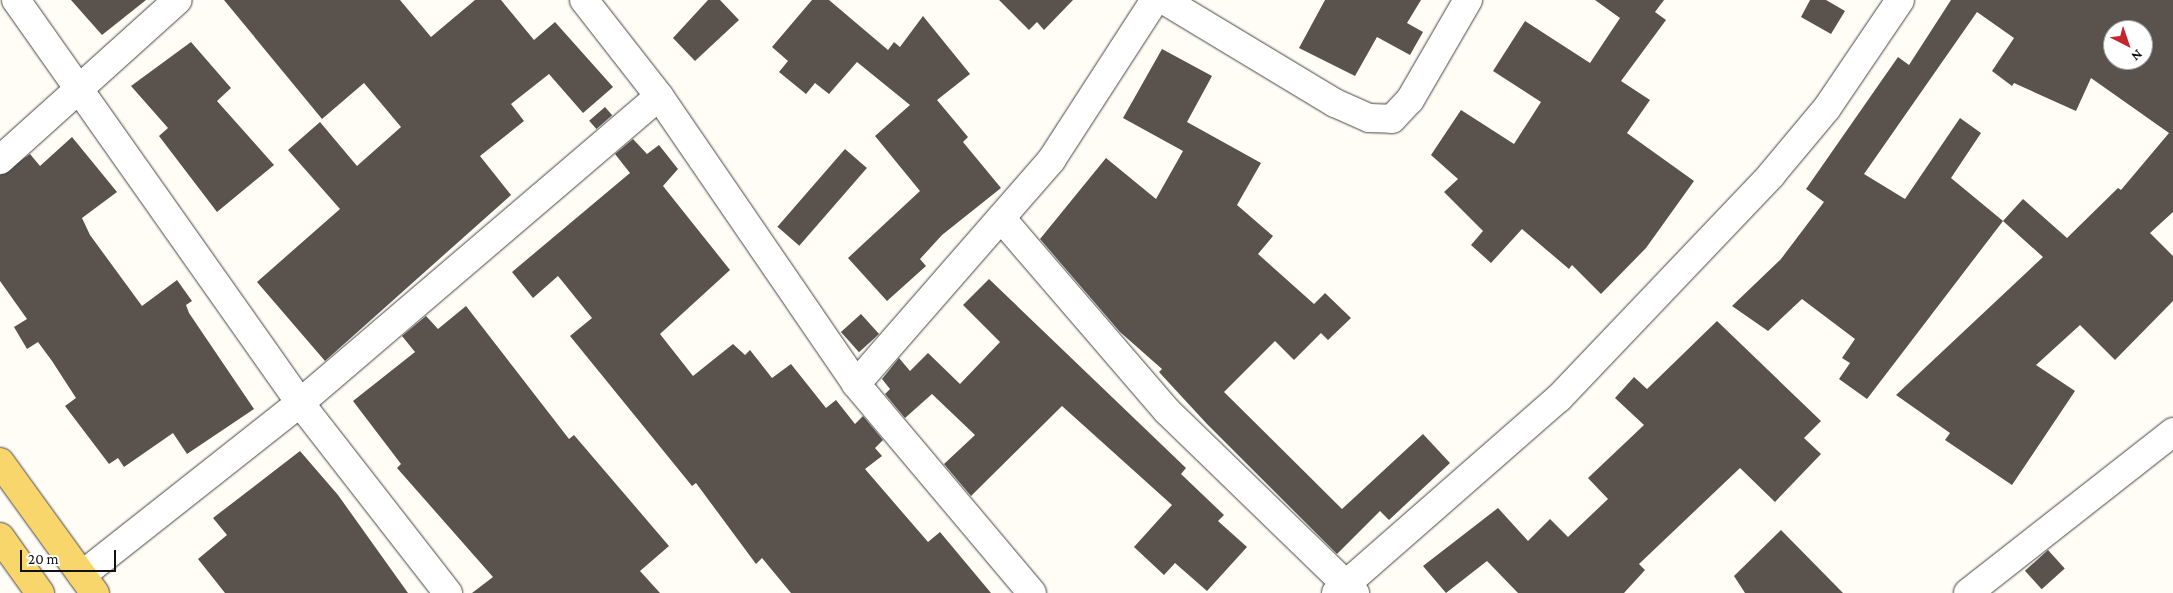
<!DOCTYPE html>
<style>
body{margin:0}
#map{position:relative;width:2173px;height:593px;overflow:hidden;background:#fffdf5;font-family:"Crimson Pro",serif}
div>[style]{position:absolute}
.building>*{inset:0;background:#5a524d;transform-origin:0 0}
.roads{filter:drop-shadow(0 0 1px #444) drop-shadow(0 0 1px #444)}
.minor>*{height:28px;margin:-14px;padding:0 14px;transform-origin:14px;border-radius:14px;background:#fff}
.major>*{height:28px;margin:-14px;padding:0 14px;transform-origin:14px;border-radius:14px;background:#f9d66b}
span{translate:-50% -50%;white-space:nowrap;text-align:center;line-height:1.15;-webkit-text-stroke:5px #fff;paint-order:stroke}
.north{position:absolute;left:2103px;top:20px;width:50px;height:50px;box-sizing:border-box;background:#fff;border:1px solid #a0a0a0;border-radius:50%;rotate:139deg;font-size:14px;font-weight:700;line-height:20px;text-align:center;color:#111}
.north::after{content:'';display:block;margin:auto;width:18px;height:22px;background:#c4262e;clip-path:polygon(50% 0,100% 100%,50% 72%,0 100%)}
.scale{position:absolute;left:20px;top:550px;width:96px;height:22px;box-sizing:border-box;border:2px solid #111;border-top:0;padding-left:6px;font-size:15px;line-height:18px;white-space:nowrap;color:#111;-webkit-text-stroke:4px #fff;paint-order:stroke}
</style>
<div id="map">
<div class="building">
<div style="clip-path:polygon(71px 0,146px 0,102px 35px)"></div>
<div style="clip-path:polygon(224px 0,400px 0,431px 37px,475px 0,501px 0,534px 40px,555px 22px,613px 87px,583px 113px,549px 74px,511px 104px,524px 121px,480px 156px,511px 195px,325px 361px,257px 282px,340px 209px,288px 150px,320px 122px,357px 166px,401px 127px,364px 83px,322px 119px)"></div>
<div style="clip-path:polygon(708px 0,720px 0,739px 20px,695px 61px,673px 38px)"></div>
<div style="clip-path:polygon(812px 0,829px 0,888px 50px,894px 42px,900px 47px,923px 16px,970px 74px,937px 100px,968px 137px,963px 142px,1001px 188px,942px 235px,920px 259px,926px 266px,887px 301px,848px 258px,920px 191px,875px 136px,910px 105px,857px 62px,829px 94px,815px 83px,806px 94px,779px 72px,788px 61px,772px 47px)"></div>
<div style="clip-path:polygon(999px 0,1073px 0,1044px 30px,1037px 22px,1029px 30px)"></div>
<div style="clip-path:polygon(1325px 0,1421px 0,1407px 23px,1423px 32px,1410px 55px,1377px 37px,1355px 76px,1299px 48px)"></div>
<div style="clip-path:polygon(1595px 0,1664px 0,1655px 12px,1666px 20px,1621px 81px,1650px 100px,1627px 133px,1694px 181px,1646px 248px,1601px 294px,1572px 265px,1569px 269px,1522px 229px,1491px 263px,1471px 245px,1483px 231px,1444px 192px,1458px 179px,1431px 155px,1461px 110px,1514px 144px,1541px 102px,1493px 71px,1525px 21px,1590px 63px,1620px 18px)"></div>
<div style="clip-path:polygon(1810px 0,1826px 0,1845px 11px,1831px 34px,1801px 17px)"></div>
<div style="clip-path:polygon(evenodd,1951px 0,2173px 0,2173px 212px,2150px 233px,2173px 256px,2173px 301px,2115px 360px,2080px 325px,2036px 365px,2075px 391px,2012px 485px,1945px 440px,1950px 433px,1896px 395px,2043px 257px,2003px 221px,1867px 399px,1839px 379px,1850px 363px,1842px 358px,1855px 339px,1802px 299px,1768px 331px,1732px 306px,1781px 259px,1824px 202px,1806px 189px,1898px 57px,1909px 65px,1951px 0,1977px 12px,2014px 38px,1992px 71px,2012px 86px,2014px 83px,2076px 111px,2091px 78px,2169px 133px,2121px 190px,2118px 188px,2067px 238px,2023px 199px,2003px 221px,1951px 178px,1981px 133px,1960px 118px,1905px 199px,1864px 174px,1977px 12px,1951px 0,2113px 30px,2143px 30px,2143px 60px,2113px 60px,2113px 30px)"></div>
<div style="clip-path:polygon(191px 42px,231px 88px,217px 101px,274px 165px,217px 212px,159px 136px,168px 128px,131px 86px)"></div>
<div style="clip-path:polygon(1162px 49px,1212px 76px,1187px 122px,1261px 163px,1237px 205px,1273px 236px,1258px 254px,1314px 304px,1325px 293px,1351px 318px,1328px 340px,1321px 333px,1294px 360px,1275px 341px,1224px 392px,1342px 509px,1423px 434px,1450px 463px,1389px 520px,1380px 511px,1337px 554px,1207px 424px,1159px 372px,1162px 369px,1120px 332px,1040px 239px,1106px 158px,1156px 199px,1183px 151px,1123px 118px)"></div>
<div style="left:605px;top:107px;width:11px;height:21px;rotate:49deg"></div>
<div style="clip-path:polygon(72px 137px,117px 192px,82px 218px,90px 235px,142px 306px,177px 280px,192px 301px,186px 305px,189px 313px,254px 409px,187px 454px,173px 433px,124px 467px,118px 458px,109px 464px,65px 406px,76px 398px,52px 361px,38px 342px,27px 349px,14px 327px,27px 319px,0 281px,0 175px,30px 154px,40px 166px)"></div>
<div style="clip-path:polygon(633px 139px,647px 154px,659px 145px,678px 169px,663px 186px,730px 270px,660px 334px,693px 376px,733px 344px,745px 355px,750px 350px,772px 378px,791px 364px,826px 408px,836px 400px,855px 424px,863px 416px,883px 440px,875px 448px,882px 456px,865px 469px,928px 542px,940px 532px,991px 593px,791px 593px,762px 558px,756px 564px,696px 483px,692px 486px,570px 336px,592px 318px,558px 276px,533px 298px,512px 272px,630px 173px,615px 154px)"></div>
<div style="left:845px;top:149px;width:29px;height:103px;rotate:41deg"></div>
<div style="clip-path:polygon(989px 279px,1186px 468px,1181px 474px,1224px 515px,1218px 521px,1247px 547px,1207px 591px,1175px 563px,1164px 575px,1134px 547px,1172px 505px,1062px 406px,971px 496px,944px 464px,975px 435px,932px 394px,905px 418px,885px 394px,890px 389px,882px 379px,899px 358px,910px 371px,928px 353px,960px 384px,1000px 342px,963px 305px)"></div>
<div style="clip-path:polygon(466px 306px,569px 439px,574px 435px,669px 546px,640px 571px,660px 593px,472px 593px,493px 577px,397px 468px,401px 464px,353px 401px,415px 352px,402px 336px,426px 316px,438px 329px)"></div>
<div style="left:861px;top:314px;width:27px;height:27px;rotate:48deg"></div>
<div style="clip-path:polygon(1717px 321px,1821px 421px,1804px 438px,1821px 454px,1775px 502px,1740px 468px,1639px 564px,1645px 570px,1624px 593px,1518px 593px,1487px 561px,1446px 593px,1423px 566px,1498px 508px,1528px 541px,1550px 519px,1568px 537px,1608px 499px,1588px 478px,1644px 425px,1615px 398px,1634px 377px,1647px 389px)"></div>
<div style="clip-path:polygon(300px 451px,338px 495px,408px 593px,225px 593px,198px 559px,227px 535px,213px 518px)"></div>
<div style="clip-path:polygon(1781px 530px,1843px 593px,1745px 593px,1734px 576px)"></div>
<div style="left:2048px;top:550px;width:25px;height:31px;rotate:48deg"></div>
</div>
<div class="roads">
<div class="minor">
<div style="left:16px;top:0;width:493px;rotate:54.8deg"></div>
<div style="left:300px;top:403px;width:241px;rotate:52.1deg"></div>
<div style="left:584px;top:0;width:122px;rotate:52deg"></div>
<div style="left:659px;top:96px;width:349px;rotate:55.6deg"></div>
<div style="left:856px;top:384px;width:273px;rotate:49.9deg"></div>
<div style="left:1164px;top:0;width:200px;rotate:31.1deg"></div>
<div style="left:1335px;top:103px;width:37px;rotate:24deg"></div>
<div style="left:1369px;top:118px;width:23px;rotate:2deg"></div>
<div style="left:1392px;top:119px;width:26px;rotate:-47deg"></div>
<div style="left:1410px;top:100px;width:116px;rotate:-59.9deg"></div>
<div style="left:0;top:160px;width:239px;rotate:-42deg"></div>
<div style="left:1001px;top:218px;width:255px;rotate:49.3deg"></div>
<div style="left:1167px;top:411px;width:262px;rotate:44.1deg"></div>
<div style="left:856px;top:384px;width:298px;rotate:-48.9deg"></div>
<div style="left:1052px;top:159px;width:189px;rotate:-57.1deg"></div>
<div style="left:82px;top:575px;width:278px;rotate:-38.3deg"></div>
<div style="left:300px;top:403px;width:472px;rotate:-40.5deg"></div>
<div style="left:1336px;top:593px;width:296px;rotate:-41.2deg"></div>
<div style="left:1559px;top:398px;width:308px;rotate:-46.4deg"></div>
<div style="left:1771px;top:175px;width:87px;rotate:-50.1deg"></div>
<div style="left:1827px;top:108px;width:130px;rotate:-55.9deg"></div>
<div style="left:1968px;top:593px;width:261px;rotate:-38.1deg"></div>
</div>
<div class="major">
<div style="left:0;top:462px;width:162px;rotate:54.1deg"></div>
<div style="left:0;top:537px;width:69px;rotate:54.5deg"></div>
</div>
</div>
<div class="north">N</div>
<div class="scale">20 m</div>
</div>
